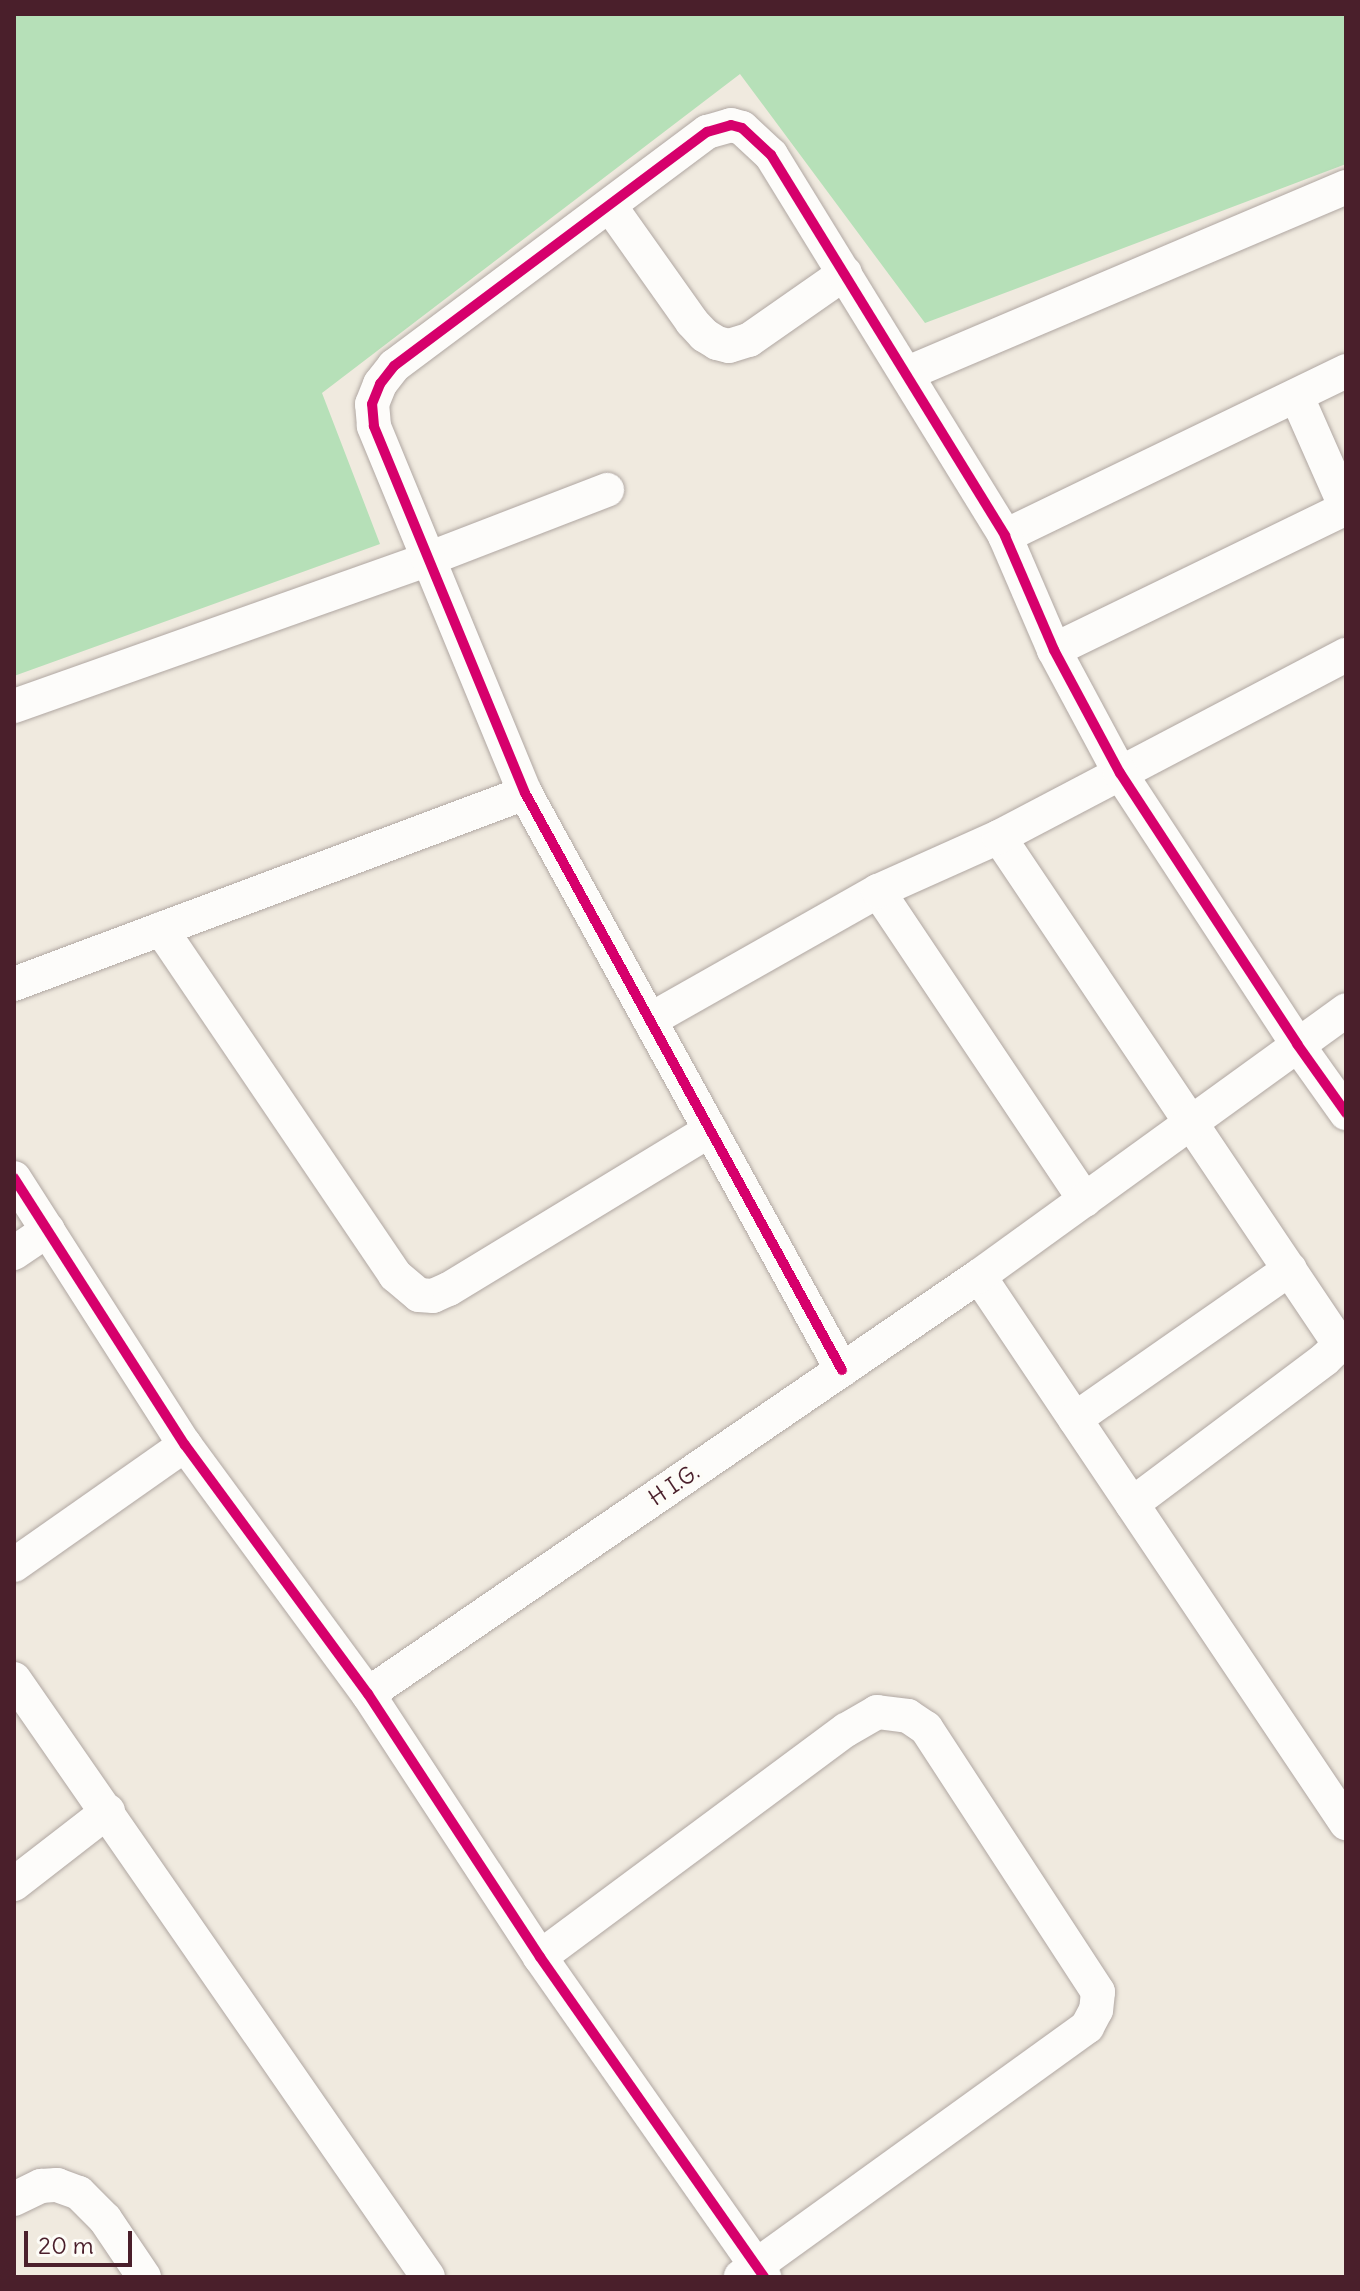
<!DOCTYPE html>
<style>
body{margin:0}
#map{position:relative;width:1360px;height:2291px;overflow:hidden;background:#f0eadf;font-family:Delius,sans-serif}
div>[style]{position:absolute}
.green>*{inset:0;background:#b6e0b8}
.roads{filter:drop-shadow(0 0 2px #b0a7a2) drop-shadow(0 0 2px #b0a7a2)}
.street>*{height:34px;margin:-17px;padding:0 17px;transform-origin:17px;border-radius:17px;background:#fdfcfa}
.cycleway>*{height:10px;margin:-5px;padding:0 5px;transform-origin:5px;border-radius:5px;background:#d6006c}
span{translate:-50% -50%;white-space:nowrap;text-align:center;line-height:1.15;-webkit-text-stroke:7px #fdfcf7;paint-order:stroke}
.street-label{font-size:22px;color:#4a1f2b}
.frame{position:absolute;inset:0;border:16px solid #4a1f2b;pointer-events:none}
.scale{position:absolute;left:24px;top:2231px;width:108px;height:36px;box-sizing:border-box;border:4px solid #4a1f2b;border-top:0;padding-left:10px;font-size:24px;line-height:28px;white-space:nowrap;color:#4a1f2b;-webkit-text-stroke:6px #fdfcf7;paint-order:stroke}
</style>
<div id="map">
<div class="green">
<div style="clip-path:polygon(14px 14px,1346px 14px,1346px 164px,925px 323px,740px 74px,322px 393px,380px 544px,14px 676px)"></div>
</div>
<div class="roads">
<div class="street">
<div style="left:610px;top:206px;width:142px;rotate:54.7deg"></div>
<div style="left:692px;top:322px;width:18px;rotate:47deg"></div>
<div style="left:704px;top:335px;width:15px;rotate:32deg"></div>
<div style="left:717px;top:343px;width:12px;rotate:14deg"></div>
<div style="left:729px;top:346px;width:21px;rotate:-17deg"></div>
<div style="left:749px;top:340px;width:117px;rotate:-34.9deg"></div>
<div style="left:908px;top:373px;width:476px;rotate:-23deg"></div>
<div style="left:1005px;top:536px;width:379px;rotate:-25.8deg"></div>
<div style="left:1054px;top:650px;width:325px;rotate:-25.9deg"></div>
<div style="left:1346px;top:508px;width:121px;rotate:-113.8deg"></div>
<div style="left:14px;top:706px;width:439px;rotate:-19.5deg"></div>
<div style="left:428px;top:559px;width:192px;rotate:-21.1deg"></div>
<div style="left:999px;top:837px;width:612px;rotate:56.13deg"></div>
<div style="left:878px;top:891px;width:372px;rotate:56.2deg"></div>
<div style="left:161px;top:929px;width:418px;rotate:55.9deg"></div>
<div style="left:395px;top:1275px;width:31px;rotate:40deg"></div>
<div style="left:419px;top:1295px;width:14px;rotate:4deg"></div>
<div style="left:433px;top:1296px;width:17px;rotate:-24deg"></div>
<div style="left:449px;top:1289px;width:306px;rotate:-31.3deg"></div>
<div style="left:14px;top:984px;width:546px;rotate:-20.49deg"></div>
<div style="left:650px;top:1020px;width:262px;rotate:-29.5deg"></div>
<div style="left:878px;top:891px;width:133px;rotate:-24.1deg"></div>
<div style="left:999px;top:837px;width:392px;rotate:-27.7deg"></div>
<div style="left:14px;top:1178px;width:317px;rotate:57.4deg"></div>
<div style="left:185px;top:1445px;width:309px;rotate:53.7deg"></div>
<div style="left:368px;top:1694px;width:314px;rotate:56.8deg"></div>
<div style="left:540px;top:1957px;width:391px;rotate:55deg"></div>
<div style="left:14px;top:1253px;width:41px;rotate:-34.1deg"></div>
<div style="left:979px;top:1276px;width:659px;rotate:56.14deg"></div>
<div style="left:842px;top:1370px;width:658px;rotate:-118.78deg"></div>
<div style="left:525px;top:793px;width:397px;rotate:-112.4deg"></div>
<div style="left:374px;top:426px;width:22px;rotate:-95deg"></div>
<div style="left:372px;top:404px;width:22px;rotate:-68deg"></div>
<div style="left:380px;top:384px;width:23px;rotate:-52deg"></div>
<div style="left:394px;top:366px;width:391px;rotate:-36.8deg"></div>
<div style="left:707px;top:132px;width:25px;rotate:-16deg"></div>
<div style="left:731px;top:125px;width:11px;rotate:15deg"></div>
<div style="left:742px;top:128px;width:40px;rotate:43deg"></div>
<div style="left:771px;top:155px;width:447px;rotate:58.4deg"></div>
<div style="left:1005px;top:536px;width:124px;rotate:66.7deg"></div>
<div style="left:1054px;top:650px;width:140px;rotate:61.8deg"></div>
<div style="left:1120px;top:773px;width:324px;rotate:56.8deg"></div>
<div style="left:1297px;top:1044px;width:85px;rotate:54.6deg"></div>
<div style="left:1075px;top:1419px;width:262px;rotate:-34.9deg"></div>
<div style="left:1132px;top:1504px;width:241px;rotate:-36.9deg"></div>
<div style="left:1325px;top:1359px;width:29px;rotate:-44deg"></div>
<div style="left:14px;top:1565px;width:209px;rotate:-35.1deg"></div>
<div style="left:14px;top:1679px;width:727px;rotate:55.3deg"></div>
<div style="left:368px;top:1694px;width:740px;rotate:-34.38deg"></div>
<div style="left:979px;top:1276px;width:453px;rotate:-35.9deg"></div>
<div style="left:14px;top:1884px;width:119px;rotate:-37.8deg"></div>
<div style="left:540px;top:1957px;width:381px;rotate:-36.6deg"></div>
<div style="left:846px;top:1730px;width:36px;rotate:-30deg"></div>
<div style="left:877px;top:1712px;width:31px;rotate:7deg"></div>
<div style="left:908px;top:1716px;width:22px;rotate:34deg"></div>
<div style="left:926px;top:1728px;width:315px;rotate:56.9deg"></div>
<div style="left:1098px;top:1992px;width:18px;rotate:96deg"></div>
<div style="left:1096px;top:2010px;width:19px;rotate:118deg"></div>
<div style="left:1087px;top:2027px;width:427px;rotate:144.2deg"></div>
<div style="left:14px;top:2199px;width:30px;rotate:-26deg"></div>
<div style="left:41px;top:2186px;width:16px;rotate:-4deg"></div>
<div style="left:57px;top:2185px;width:23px;rotate:20deg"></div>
<div style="left:79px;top:2193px;width:37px;rotate:45deg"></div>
<div style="left:105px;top:2219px;width:70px;rotate:56.1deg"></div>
</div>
</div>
<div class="cycleway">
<div style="left:14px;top:1178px;width:317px;rotate:57.4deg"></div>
<div style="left:185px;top:1445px;width:309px;rotate:53.7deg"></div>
<div style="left:368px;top:1694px;width:314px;rotate:56.8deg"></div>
<div style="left:540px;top:1957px;width:391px;rotate:55deg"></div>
<div style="left:842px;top:1370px;width:658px;rotate:-118.78deg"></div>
<div style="left:525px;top:793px;width:397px;rotate:-112.4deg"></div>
<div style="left:374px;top:426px;width:22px;rotate:-95deg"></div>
<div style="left:372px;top:404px;width:22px;rotate:-68deg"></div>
<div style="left:380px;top:384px;width:23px;rotate:-52deg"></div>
<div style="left:394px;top:366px;width:391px;rotate:-36.8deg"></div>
<div style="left:707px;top:132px;width:25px;rotate:-16deg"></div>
<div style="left:731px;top:125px;width:11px;rotate:15deg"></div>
<div style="left:742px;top:128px;width:40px;rotate:43deg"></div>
<div style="left:771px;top:155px;width:447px;rotate:58.4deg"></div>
<div style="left:1005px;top:536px;width:124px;rotate:66.7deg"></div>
<div style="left:1054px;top:650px;width:140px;rotate:61.8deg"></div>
<div style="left:1120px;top:773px;width:324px;rotate:56.8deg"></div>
<div style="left:1297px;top:1044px;width:85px;rotate:54.6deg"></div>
</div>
<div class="street-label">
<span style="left:674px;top:1485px;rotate:-34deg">H I.G.</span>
</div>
<div class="frame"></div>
<div class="scale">20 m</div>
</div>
